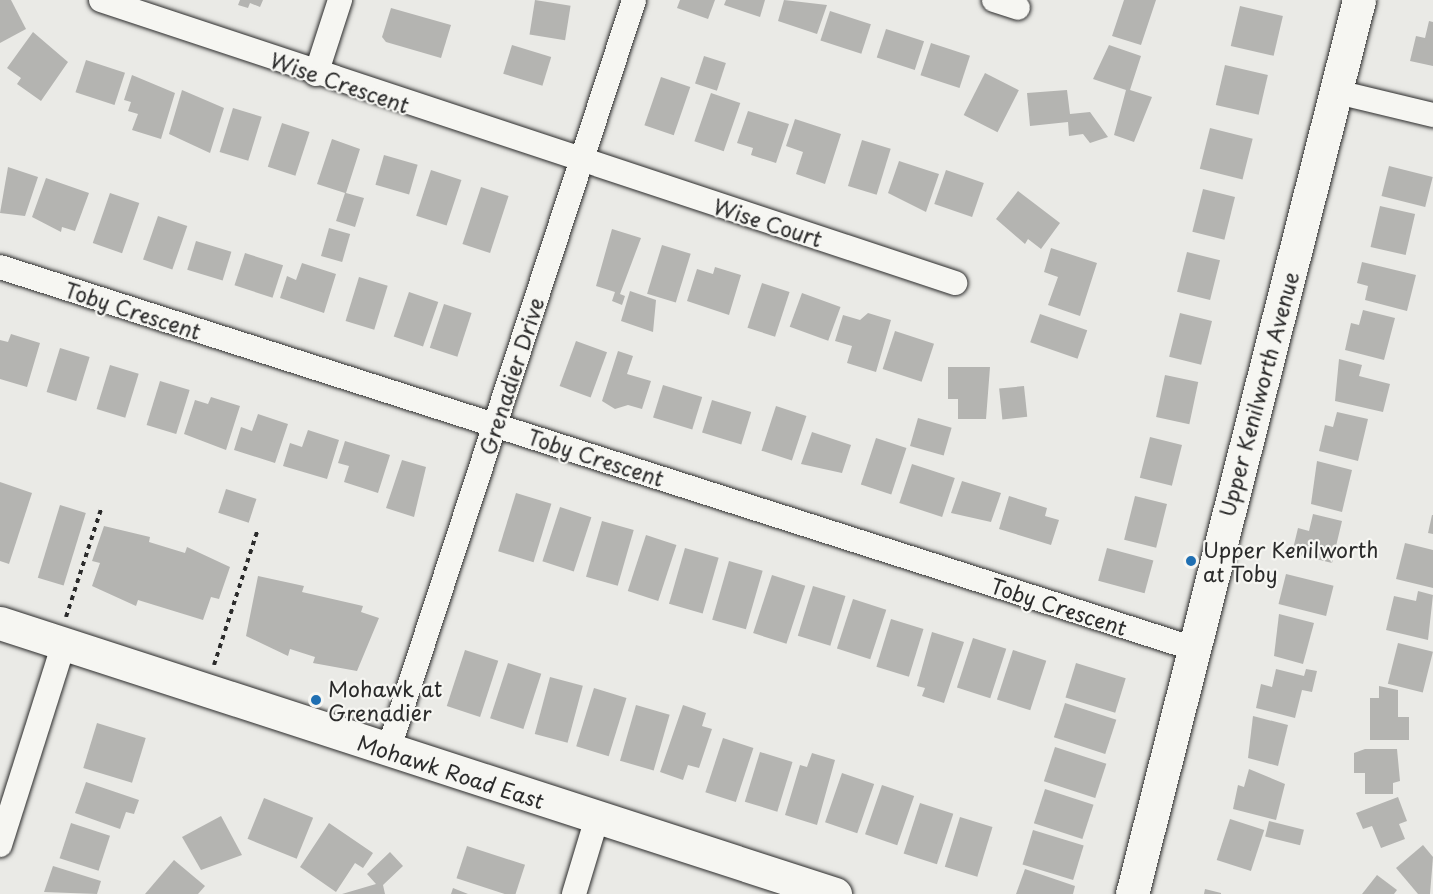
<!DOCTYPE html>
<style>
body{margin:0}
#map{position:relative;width:1433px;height:894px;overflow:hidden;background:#eaeae6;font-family:"Playpen Sans",sans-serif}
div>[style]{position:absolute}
.building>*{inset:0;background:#b4b4b1;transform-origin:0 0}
.path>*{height:4px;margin-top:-2px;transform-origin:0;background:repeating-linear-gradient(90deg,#2b2b2b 0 4.5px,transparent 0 9px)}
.roads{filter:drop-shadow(0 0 2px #2b2b2b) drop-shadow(0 0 2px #2b2b2b)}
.street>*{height:24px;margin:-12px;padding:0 12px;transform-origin:12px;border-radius:12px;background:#f6f6f2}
.secondary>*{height:33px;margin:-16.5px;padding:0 16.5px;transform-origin:16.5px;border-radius:16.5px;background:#f6f6f2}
.dots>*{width:16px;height:16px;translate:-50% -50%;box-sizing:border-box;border:3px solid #f6f6f2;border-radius:50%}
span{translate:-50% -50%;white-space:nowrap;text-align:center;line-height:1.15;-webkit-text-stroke:4.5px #f6f6f2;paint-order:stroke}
.street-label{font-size:21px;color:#2b2b2b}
.poi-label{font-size:21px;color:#2b2b2b}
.left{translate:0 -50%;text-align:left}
</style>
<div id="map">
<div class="building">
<div style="clip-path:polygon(0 0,11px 0,26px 29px,0 43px)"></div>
<div style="clip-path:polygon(240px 0,263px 0,260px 7px,250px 3px,248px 8px,238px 5px)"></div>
<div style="left:535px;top:0;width:36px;height:35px;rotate:9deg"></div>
<div style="clip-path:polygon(680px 0,715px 0,708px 19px,677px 8px)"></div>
<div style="clip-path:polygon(726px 0,765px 0,760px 17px,724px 5px)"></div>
<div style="clip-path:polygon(784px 0,827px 5px,817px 34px,778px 21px)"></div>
<div style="clip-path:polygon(1124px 0,1156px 0,1141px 45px,1112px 36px)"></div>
<div style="left:1240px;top:6px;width:44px;height:41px;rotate:13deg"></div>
<div style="clip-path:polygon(391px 8px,451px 25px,441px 58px,386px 42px,382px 37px)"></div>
<div style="left:830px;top:11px;width:43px;height:31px;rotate:18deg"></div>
<div style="clip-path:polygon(1429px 21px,1433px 22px,1433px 66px,1410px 61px,1416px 36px,1425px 38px)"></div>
<div style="left:886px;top:29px;width:40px;height:30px;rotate:18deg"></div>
<div style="clip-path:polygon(33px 32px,68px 62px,41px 101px,17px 84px,21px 78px,7px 68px)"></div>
<div style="left:931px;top:43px;width:41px;height:34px;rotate:18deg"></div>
<div style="left:512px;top:45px;width:41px;height:30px;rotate:17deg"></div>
<div style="clip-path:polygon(1109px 45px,1141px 56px,1130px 90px,1152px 97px,1134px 142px,1114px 135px,1126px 90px,1093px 79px)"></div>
<div style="left:704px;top:56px;width:23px;height:29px;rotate:18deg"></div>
<div style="left:86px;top:60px;width:41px;height:34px;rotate:18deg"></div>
<div style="left:1225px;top:65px;width:44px;height:41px;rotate:13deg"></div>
<div style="left:985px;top:73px;width:38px;height:47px;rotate:27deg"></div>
<div style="clip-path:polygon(132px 75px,175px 93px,161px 139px,132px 130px,138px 114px,128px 111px,131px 102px,124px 100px)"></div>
<div style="left:661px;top:77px;width:31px;height:51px;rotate:19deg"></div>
<div style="clip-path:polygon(182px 90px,224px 108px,210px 153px,169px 134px)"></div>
<div style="clip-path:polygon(1067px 90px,1070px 114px,1090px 112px,1108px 137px,1090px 143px,1083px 134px,1069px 136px,1068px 122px,1030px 126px,1027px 93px)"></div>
<div style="left:711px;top:93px;width:31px;height:51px;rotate:19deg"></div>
<div style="left:233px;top:108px;width:30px;height:46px;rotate:17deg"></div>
<div style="clip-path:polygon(748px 111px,789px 124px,776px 163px,751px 155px,753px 148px,737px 143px)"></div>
<div style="clip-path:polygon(795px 119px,841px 134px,825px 184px,796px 174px,803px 152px,786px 146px)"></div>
<div style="left:282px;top:123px;width:29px;height:46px;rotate:18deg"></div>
<div style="left:1210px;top:128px;width:44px;height:42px;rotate:14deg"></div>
<div style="clip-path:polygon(332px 139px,360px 149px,346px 193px,364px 198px,355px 227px,336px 221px,345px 193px,317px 184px)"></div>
<div style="left:862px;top:140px;width:30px;height:48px;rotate:17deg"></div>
<div style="left:384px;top:155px;width:35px;height:31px;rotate:16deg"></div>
<div style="clip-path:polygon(899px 161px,939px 174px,926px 212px,888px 193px)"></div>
<div style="left:1389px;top:166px;width:45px;height:31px;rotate:14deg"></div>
<div style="clip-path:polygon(8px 167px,38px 177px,25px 216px,0 213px)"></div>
<div style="left:431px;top:170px;width:32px;height:48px;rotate:18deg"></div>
<div style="left:946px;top:170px;width:40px;height:36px;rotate:19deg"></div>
<div style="clip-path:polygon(46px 178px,89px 193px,75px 231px,62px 227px,61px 232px,32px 217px)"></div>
<div style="left:481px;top:187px;width:29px;height:60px;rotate:18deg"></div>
<div style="left:1203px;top:189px;width:33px;height:44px;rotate:14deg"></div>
<div style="clip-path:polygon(1018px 191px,1060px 223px,1041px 249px,1028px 239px,1025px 244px,996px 219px)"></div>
<div style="left:110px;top:193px;width:31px;height:53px;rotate:19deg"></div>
<div style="left:1380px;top:206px;width:36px;height:42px;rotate:13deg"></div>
<div style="left:158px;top:216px;width:31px;height:46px;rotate:19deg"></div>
<div style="left:329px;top:228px;width:22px;height:29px;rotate:16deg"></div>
<div style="clip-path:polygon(612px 229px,641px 238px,620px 294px,625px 296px,622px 305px,612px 301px,615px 292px,596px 286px)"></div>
<div style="left:196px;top:241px;width:37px;height:30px;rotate:17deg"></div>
<div style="left:662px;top:245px;width:30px;height:51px;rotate:17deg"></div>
<div style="clip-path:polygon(1051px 248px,1097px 263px,1080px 316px,1048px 305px,1058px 277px,1044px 272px)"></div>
<div style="left:1187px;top:252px;width:34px;height:41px;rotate:14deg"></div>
<div style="left:245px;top:253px;width:40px;height:34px;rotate:18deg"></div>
<div style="clip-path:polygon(1362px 262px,1416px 275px,1407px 311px,1365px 300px,1368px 286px,1357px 283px)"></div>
<div style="clip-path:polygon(302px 263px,336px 274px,324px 313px,280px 298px,287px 276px,296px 280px)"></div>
<div style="clip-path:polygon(715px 267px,741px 275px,729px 315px,687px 301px,697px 269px,713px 274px)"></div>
<div style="left:359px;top:277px;width:30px;height:46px;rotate:17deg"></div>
<div style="left:762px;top:283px;width:29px;height:47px;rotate:18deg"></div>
<div style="clip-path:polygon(630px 291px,656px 300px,653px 332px,621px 321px)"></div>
<div style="left:409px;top:292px;width:31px;height:47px;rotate:19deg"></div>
<div style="left:802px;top:293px;width:41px;height:36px;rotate:20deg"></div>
<div style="left:444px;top:304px;width:29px;height:46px;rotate:18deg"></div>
<div style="clip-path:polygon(1363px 310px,1395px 318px,1384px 360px,1345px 350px,1351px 323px,1359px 325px)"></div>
<div style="clip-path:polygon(868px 313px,891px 320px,876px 372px,847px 363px,852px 346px,835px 341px,843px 315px,860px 320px)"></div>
<div style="left:1180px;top:313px;width:33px;height:45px;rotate:14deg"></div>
<div style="left:1040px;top:314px;width:50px;height:30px;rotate:19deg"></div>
<div style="left:895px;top:331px;width:41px;height:40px;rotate:18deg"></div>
<div style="clip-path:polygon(11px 334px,40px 343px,27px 387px,0 379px,0 340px,8px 342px)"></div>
<div style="left:576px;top:341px;width:33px;height:48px;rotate:20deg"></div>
<div style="left:60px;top:348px;width:31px;height:46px;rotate:17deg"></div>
<div style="clip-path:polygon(618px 351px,633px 356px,627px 374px,651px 381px,642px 409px,628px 405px,615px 409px,602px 401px)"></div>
<div style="clip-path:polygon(1339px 359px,1362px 365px,1359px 376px,1390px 384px,1383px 412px,1335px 401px)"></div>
<div style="left:110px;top:365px;width:30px;height:46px;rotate:17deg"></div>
<div style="clip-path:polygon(948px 367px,990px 367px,986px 419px,958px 419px,958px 399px,948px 399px)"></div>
<div style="left:1165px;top:375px;width:34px;height:43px;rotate:12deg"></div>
<div style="left:160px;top:381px;width:31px;height:46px;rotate:17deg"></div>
<div style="left:663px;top:385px;width:41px;height:34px;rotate:17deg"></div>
<div style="left:1024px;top:386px;width:31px;height:25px;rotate:84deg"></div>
<div style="clip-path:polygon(211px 397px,240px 406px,226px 450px,184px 434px,195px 400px,208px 404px)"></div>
<div style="left:712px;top:400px;width:41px;height:34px;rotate:17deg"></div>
<div style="left:776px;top:406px;width:32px;height:47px;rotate:18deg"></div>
<div style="clip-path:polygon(1337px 412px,1368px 419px,1358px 461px,1319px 451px,1325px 425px,1333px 427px)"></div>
<div style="clip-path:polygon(258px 414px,288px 424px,275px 463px,234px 450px,241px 427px,252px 431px)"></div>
<div style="left:918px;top:418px;width:35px;height:29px;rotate:16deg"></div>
<div style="clip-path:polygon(308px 430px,339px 440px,327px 479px,283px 466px,290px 443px,302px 447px)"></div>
<div style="clip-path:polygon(812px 432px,851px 445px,842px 473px,801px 464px)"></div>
<div style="left:1150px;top:437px;width:33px;height:42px;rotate:14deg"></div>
<div style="left:876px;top:438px;width:32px;height:49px;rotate:18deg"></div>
<div style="clip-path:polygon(345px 441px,390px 455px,378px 493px,344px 482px,349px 466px,338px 463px)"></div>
<div style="clip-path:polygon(402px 460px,426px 467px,414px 517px,386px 508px)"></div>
<div style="clip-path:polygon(1317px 461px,1352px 470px,1342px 512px,1311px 504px)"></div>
<div style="left:912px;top:464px;width:45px;height:41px;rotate:18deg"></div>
<div style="clip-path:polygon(962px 481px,1001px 493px,991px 522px,951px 513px)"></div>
<div style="clip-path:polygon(0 482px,32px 493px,9px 564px,0 561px)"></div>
<div style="left:226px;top:489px;width:32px;height:25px;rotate:18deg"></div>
<div style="left:516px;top:493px;width:37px;height:61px;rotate:17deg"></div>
<div style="clip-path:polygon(1009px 496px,1047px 508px,1045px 516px,1059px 520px,1051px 545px,999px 529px)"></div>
<div style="left:1135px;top:496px;width:33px;height:45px;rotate:14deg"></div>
<div style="left:60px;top:505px;width:27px;height:76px;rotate:17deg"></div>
<div style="left:560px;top:507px;width:33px;height:57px;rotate:18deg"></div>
<div style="clip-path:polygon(1313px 514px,1342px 521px,1332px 563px,1292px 553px,1298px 528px,1309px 531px)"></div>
<div style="clip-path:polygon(1432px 515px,1433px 515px,1433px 534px,1428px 533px)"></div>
<div style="left:602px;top:521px;width:33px;height:58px;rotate:16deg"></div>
<div style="clip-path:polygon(104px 526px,150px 537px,149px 542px,185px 553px,187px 547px,230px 567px,219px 599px,211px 597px,203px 620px,138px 600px,136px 606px,92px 586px,100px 563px,92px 561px)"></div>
<div style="left:646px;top:535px;width:32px;height:59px;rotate:18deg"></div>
<div style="clip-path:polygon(1405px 543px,1433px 550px,1433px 588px,1396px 579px)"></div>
<div style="left:685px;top:548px;width:35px;height:58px;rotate:16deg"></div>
<div style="left:1107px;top:548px;width:48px;height:34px;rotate:15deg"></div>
<div style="left:729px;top:561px;width:35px;height:61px;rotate:16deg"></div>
<div style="left:1286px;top:574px;width:49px;height:31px;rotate:14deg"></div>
<div style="left:772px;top:575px;width:35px;height:61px;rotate:18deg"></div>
<div style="clip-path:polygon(258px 576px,304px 586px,302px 592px,363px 606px,361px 612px,379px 618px,357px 671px,313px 663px,315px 657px,290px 649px,288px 656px,246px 636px)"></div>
<div style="left:813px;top:586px;width:34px;height:52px;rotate:17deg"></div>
<div style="clip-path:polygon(1418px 591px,1433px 595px,1428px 640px,1386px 630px,1394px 596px,1416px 601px)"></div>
<div style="left:853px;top:599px;width:35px;height:52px;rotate:18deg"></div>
<div style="clip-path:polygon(1279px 614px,1314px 623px,1303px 664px,1274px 656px)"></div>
<div style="left:891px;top:619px;width:34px;height:50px;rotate:17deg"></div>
<div style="clip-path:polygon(932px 632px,964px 642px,944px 703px,922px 696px,925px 688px,917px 686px)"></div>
<div style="left:973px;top:638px;width:35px;height:52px;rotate:18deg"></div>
<div style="left:1398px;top:643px;width:36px;height:42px;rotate:14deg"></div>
<div style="left:465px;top:650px;width:35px;height:59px;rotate:18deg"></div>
<div style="left:1013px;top:650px;width:35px;height:52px;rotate:18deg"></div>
<div style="left:508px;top:663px;width:35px;height:58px;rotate:18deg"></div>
<div style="left:1076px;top:663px;width:52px;height:36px;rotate:17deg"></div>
<div style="clip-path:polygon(1276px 669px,1304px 676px,1306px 669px,1317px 671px,1312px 692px,1302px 690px,1295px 718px,1256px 708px,1261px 684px,1272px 687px)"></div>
<div style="left:550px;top:677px;width:34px;height:59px;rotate:15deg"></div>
<div style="clip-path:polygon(1379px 686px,1398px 690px,1398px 717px,1409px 717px,1409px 740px,1370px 740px,1370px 698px,1379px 698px)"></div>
<div style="left:594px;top:688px;width:34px;height:61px;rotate:17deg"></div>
<div style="left:1065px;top:703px;width:54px;height:36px;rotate:18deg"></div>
<div style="left:636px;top:705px;width:35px;height:58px;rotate:16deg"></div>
<div style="clip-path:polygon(683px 705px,706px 713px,702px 726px,712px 729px,699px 768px,688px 765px,683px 780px,660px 772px)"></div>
<div style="clip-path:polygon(1253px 716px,1288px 725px,1278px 766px,1248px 758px)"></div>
<div style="left:97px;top:723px;width:51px;height:47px;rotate:17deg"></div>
<div style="left:723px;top:738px;width:32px;height:57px;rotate:18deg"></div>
<div style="left:1055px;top:747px;width:54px;height:36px;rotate:18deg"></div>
<div style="clip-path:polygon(1365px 749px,1397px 749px,1400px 781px,1393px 783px,1393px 794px,1365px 794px,1365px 773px,1354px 773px,1354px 753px)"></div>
<div style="left:760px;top:752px;width:34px;height:52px;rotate:17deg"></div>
<div style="clip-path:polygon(812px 753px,835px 760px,817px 825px,785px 815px,800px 765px,807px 767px)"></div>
<div style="clip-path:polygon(1249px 769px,1285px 784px,1276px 820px,1233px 809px,1238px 785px,1244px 787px)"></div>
<div style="left:842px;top:773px;width:34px;height:52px;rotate:19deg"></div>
<div style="clip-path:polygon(86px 782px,139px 800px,134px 814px,126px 812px,120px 829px,75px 813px)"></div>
<div style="left:882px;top:785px;width:34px;height:52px;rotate:19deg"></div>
<div style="left:1045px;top:789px;width:51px;height:36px;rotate:18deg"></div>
<div style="clip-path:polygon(1398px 797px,1407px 821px,1399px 824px,1405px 839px,1381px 848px,1372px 826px,1363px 829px,1356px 813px)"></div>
<div style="left:264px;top:798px;width:53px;height:44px;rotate:22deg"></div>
<div style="left:920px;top:803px;width:35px;height:53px;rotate:18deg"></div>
<div style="clip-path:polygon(221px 816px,242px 855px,201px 870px,182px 837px)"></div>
<div style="left:960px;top:817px;width:34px;height:52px;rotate:17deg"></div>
<div style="left:1230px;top:819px;width:36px;height:43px;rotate:18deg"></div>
<div style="left:1269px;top:821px;width:36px;height:16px;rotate:14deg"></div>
<div style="left:71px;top:823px;width:41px;height:37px;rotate:18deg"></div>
<div style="clip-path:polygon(329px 823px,373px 853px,363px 868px,355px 863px,336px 892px,300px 867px)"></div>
<div style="left:1033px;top:830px;width:53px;height:36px;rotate:17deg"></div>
<div style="clip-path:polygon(1423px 845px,1433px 857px,1430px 894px,1418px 894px,1396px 868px)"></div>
<div style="left:467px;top:846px;width:61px;height:34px;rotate:18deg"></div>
<div style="clip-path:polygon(390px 852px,403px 866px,383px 885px,385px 894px,342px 894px,376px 884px,367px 874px)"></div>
<div style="clip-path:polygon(174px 860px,205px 886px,198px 894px,145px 894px)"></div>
<div style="clip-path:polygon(53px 866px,101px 881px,97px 894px,44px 892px)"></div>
<div style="clip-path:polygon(1025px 869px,1075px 886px,1073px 894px,1016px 894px)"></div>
<div style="clip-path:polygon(1377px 875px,1397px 890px,1394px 894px,1362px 894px)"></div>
<div style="clip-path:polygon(453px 888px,468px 894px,451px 894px)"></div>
<div style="clip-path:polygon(1205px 889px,1221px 893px,1221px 894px,1204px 894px)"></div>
</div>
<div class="path">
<div style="left:66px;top:617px;width:114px;rotate:-72deg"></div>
<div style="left:214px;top:665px;width:143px;rotate:-72.1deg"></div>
</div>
<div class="roads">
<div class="street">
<div style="left:101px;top:0;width:900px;rotate:18.33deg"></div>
<div style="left:994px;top:0;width:25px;rotate:18deg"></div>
<div style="left:316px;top:74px;width:78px;rotate:-72deg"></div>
<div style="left:1337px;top:92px;width:99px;rotate:13.5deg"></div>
<div style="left:0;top:267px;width:1251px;rotate:17.73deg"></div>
<div style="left:388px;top:751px;width:790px;rotate:-71.86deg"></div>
<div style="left:0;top:845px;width:212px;rotate:-72.4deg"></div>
<div style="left:574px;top:894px;width:79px;rotate:-73.2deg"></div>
</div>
<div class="secondary">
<div style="left:0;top:623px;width:878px;rotate:17.98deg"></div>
<div style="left:1132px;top:894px;width:922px;rotate:-75.75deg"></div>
</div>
</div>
<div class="dots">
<div style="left:1191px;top:561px;background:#1f6fb2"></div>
<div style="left:316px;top:700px;background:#1f6fb2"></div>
</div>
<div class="street-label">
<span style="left:340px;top:82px;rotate:19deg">Wise Crescent</span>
<span style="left:768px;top:222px;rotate:18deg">Wise Court</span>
<span style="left:133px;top:310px;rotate:18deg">Toby Crescent</span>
<span style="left:511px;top:376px;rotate:-72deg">Grenadier Drive</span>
<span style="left:1258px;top:394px;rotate:-75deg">Upper Kenilworth Avenue</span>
<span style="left:596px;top:457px;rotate:18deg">Toby Crescent</span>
<span style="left:1059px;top:606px;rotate:18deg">Toby Crescent</span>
<span style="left:451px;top:771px;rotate:18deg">Mohawk Road East</span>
</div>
<div class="poi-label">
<span class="left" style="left:1203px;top:561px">Upper Kenilworth<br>at Toby</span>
<span class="left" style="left:328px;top:700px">Mohawk at<br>Grenadier</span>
</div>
</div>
